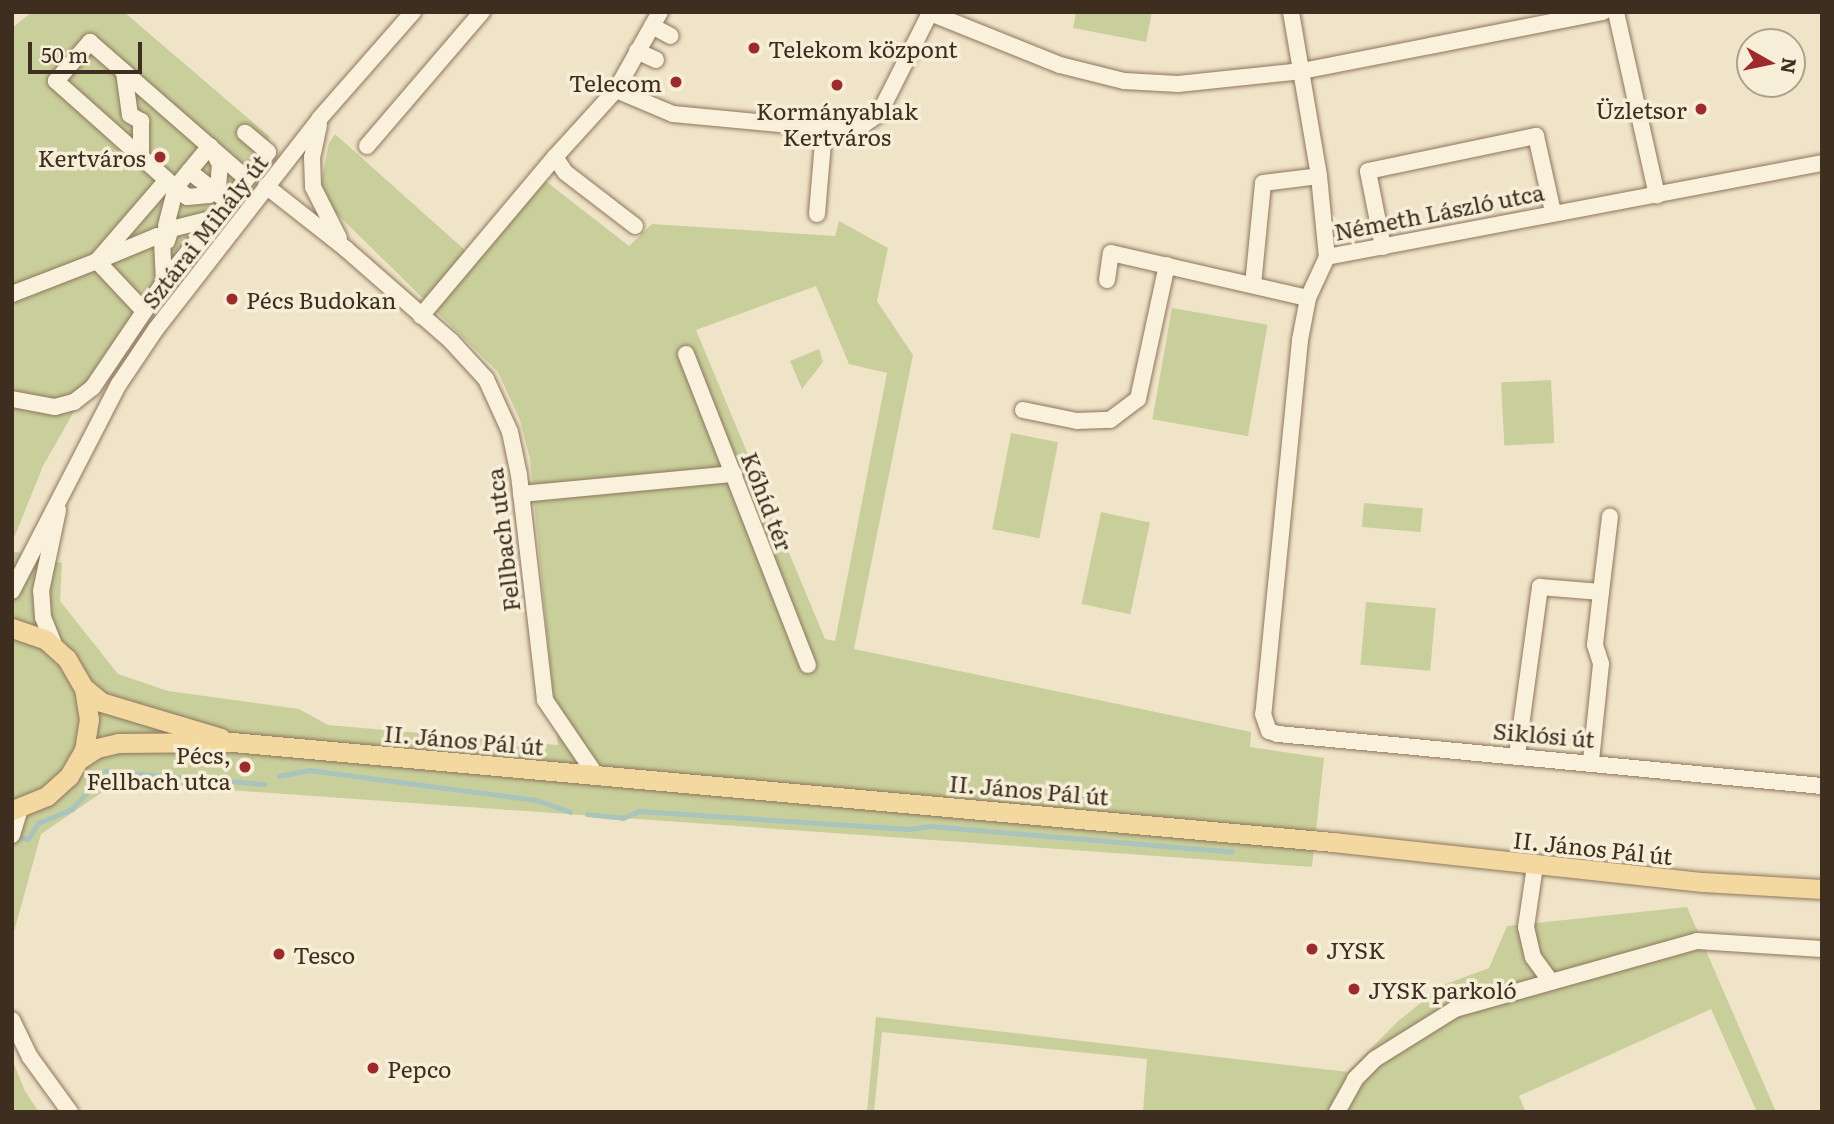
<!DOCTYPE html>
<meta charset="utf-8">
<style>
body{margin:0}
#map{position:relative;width:1834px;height:1124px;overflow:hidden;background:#f0e4c8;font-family:Literata,serif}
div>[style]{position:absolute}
.green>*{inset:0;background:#c9cf9b;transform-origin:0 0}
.stream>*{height:4.5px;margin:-2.25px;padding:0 2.25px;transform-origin:2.25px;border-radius:2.25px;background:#a9c4bc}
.roads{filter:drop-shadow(0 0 2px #8d765c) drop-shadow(0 0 2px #8d765c)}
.minor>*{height:16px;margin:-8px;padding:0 8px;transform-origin:8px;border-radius:8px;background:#faf1dc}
.major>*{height:19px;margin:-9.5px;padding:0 9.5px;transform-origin:9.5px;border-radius:9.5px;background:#f3d9a0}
.dots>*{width:19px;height:19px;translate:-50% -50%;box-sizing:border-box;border:4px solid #f7eed8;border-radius:50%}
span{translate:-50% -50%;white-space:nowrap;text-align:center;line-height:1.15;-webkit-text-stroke:7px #f7eed8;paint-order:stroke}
.poi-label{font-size:23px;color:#3d2e20}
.left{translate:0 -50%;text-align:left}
.right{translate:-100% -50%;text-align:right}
.street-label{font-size:23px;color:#3d2e20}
.frame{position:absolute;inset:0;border:14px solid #3d2e20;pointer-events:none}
.north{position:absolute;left:1736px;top:28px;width:70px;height:70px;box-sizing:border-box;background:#f7eed8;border:2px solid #ada18e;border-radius:50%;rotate:99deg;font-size:19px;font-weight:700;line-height:28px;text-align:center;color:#3d2e20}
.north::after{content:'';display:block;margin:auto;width:24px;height:32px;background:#9e2a2b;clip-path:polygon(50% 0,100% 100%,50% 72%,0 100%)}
.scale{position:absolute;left:28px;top:42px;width:114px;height:32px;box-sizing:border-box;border:4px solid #3d2e20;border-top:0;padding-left:9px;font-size:21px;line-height:24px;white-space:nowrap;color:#3d2e20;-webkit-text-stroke:5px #f7eed8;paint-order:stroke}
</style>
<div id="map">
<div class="green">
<div style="clip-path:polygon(32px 12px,124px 12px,270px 137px,113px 343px,43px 466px,12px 543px,12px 28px)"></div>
<div style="clip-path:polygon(1076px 12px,1152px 12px,1146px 42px,1073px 28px)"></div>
<div style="clip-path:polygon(evenodd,335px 134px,467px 252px,534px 172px,629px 246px,652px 224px,835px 236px,839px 221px,888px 248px,877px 301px,913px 355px,854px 649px,1251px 732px,1250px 747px,1324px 758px,1312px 867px,117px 782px,41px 834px,12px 939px,12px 551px,62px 563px,60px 601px,118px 674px,168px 691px,299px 709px,328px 725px,558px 745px,530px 459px,520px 420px,498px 372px,335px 212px,321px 183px,329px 143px,335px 134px,816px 286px,849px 364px,887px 373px,835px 641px,825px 639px,696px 330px,816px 286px)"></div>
<div style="left:1172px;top:308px;width:97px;height:113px;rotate:10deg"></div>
<div style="clip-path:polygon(819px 349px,823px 362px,802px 389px,790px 361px)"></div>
<div style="left:1551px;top:380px;width:63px;height:50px;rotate:87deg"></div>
<div style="left:1011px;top:433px;width:48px;height:98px;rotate:11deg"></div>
<div style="left:1364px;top:503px;width:59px;height:24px;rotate:5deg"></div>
<div style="left:1101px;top:512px;width:50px;height:94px;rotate:12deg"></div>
<div style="left:1366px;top:602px;width:70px;height:63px;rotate:5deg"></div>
<div style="clip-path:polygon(1687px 907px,1776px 1112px,1757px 1112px,1711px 1009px,1519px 1096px,1526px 1112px,1143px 1112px,1147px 1059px,882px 1032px,874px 1112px,867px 1112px,876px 1017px,1348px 1072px,1397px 1022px,1443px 985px,1489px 968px,1507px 926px)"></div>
<div style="clip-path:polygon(12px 1059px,25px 1091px,39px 1112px,12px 1112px)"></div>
</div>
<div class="stream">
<div style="left:279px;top:776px;width:31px;rotate:-11deg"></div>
<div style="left:309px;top:770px;width:229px;rotate:7.5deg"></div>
<div style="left:536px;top:800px;width:36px;rotate:19deg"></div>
<div style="left:587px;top:814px;width:36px;rotate:6deg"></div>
<div style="left:623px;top:818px;width:17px;rotate:-24deg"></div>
<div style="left:639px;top:811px;width:271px;rotate:3.8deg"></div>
<div style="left:909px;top:829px;width:22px;rotate:-8deg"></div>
<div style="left:931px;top:826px;width:302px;rotate:4.9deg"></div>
<div style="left:22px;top:838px;width:6px;rotate:9deg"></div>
<div style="left:28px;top:839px;width:19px;rotate:-58deg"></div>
<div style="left:38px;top:823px;width:37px;rotate:-22deg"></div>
<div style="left:72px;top:809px;width:51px;rotate:-48.2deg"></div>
<div style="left:106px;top:771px;width:159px;rotate:4.7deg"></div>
</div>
<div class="roads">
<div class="minor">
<div style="left:928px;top:12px;width:142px;rotate:21.9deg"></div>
<div style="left:1060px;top:65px;width:66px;rotate:14deg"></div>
<div style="left:1124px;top:81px;width:54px;rotate:3.2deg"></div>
<div style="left:1178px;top:84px;width:125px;rotate:-6deg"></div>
<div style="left:1302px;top:71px;width:307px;rotate:-11.1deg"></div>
<div style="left:1291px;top:12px;width:166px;rotate:80.3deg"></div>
<div style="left:1319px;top:176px;width:81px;rotate:84.4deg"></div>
<div style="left:1616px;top:12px;width:188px;rotate:77.4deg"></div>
<div style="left:652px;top:26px;width:21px;rotate:28deg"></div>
<div style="left:637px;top:51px;width:21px;rotate:25deg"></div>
<div style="left:124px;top:72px;width:43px;rotate:82.1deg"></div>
<div style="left:130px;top:115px;width:13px;rotate:29deg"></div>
<div style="left:141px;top:121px;width:34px;rotate:90deg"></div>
<div style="left:616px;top:90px;width:62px;rotate:22.8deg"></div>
<div style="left:673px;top:114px;width:171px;rotate:5.4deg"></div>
<div style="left:843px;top:130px;width:21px;rotate:-14deg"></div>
<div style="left:863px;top:125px;width:19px;rotate:-35deg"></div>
<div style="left:879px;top:114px;width:113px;rotate:-63.2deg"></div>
<div style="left:319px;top:125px;width:33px;rotate:102deg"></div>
<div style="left:312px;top:157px;width:30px;rotate:88deg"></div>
<div style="left:313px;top:187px;width:57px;rotate:63deg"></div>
<div style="left:210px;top:146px;width:21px;rotate:61deg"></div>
<div style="left:220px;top:164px;width:22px;rotate:95deg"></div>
<div style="left:218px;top:186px;width:13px;rotate:135deg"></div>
<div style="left:209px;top:195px;width:22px;rotate:175deg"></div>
<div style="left:187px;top:197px;width:15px;rotate:-138deg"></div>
<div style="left:176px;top:187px;width:53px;rotate:-50.3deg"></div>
<div style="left:367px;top:146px;width:177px;rotate:-49.4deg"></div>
<div style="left:1822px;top:163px;width:504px;rotate:169.25deg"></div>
<div style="left:1327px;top:257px;width:45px;rotate:114.9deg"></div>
<div style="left:1308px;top:298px;width:43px;rotate:100.8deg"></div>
<div style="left:1300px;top:340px;width:376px;rotate:95.6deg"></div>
<div style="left:1263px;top:714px;width:18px;rotate:71deg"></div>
<div style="left:1269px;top:731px;width:9px;rotate:18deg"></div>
<div style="left:1278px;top:734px;width:546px;rotate:5.46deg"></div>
<div style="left:189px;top:171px;width:43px;rotate:38.5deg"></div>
<div style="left:266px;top:186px;width:102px;rotate:38.2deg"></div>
<div style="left:346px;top:249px;width:140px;rotate:41.2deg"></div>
<div style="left:451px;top:341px;width:52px;rotate:47.4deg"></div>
<div style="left:486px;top:379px;width:58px;rotate:65.6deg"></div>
<div style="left:510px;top:432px;width:44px;rotate:78.2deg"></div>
<div style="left:519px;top:475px;width:226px;rotate:83.4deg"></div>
<div style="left:545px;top:700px;width:91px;rotate:55.8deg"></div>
<div style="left:817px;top:214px;width:84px;rotate:-85.2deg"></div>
<div style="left:166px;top:226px;width:40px;rotate:-75.6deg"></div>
<div style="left:176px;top:187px;width:6px;rotate:-141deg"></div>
<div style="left:635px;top:226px;width:88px;rotate:-142.4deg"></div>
<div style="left:565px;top:172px;width:18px;rotate:-124deg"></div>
<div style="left:555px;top:157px;width:91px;rotate:-47.7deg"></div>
<div style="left:616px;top:90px;width:90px;rotate:-60.6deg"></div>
<div style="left:162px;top:241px;width:41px;rotate:87.2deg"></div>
<div style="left:1383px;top:247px;width:77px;rotate:-101.2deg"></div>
<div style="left:1368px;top:171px;width:172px;rotate:-11.8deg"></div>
<div style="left:1536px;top:136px;width:78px;rotate:77.4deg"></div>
<div style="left:1107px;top:280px;width:27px;rotate:-82deg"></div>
<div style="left:1111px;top:253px;width:202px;rotate:12.9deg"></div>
<div style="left:1253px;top:285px;width:102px;rotate:-84.4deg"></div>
<div style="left:1263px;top:183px;width:56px;rotate:-7.1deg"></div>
<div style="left:12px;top:294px;width:91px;rotate:-21.2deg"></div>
<div style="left:97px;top:261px;width:107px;rotate:-49.2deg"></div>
<div style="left:167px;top:180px;width:149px;rotate:-138.3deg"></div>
<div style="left:56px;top:81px;width:52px;rotate:-48.9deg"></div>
<div style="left:90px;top:42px;width:208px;rotate:41.1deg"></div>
<div style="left:144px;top:311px;width:69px;rotate:-133.2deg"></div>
<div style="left:97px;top:261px;width:65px;rotate:-22.6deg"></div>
<div style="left:157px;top:236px;width:11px;rotate:27deg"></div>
<div style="left:167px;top:241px;width:13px;rotate:-72deg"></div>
<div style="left:171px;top:229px;width:41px;rotate:-14deg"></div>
<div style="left:421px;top:316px;width:208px;rotate:-49.9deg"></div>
<div style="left:686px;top:354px;width:334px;rotate:68.6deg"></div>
<div style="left:12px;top:399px;width:44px;rotate:10.5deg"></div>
<div style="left:55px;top:407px;width:20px;rotate:-15deg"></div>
<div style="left:74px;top:402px;width:24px;rotate:-38deg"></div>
<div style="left:93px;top:387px;width:127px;rotate:-55.9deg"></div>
<div style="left:164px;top:282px;width:166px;rotate:-51.3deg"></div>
<div style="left:268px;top:152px;width:30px;rotate:-140deg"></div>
<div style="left:1023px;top:410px;width:55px;rotate:11.5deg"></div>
<div style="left:1077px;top:421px;width:33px;rotate:-2deg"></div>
<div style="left:1110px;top:420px;width:35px;rotate:-37deg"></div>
<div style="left:1138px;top:399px;width:137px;rotate:-77.8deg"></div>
<div style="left:521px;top:494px;width:214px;rotate:-5.4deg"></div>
<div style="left:12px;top:591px;width:233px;rotate:-62.7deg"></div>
<div style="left:119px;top:384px;width:66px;rotate:-56.1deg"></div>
<div style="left:156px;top:329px;width:267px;rotate:-52.1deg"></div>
<div style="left:320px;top:118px;width:141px;rotate:-48.7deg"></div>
<div style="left:1601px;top:592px;width:76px;rotate:-83.2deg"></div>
<div style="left:55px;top:647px;width:32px;rotate:-112deg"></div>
<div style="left:43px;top:617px;width:26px;rotate:-94deg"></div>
<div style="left:41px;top:591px;width:83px;rotate:-78.1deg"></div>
<div style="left:1517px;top:755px;width:170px;rotate:-82.2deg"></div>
<div style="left:1540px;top:587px;width:61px;rotate:4.7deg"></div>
<div style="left:1601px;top:592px;width:53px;rotate:96.5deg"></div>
<div style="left:1595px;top:645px;width:20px;rotate:72deg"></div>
<div style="left:1601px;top:664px;width:98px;rotate:95.9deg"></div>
<div style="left:12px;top:835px;width:28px;rotate:-73deg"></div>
<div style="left:1535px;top:866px;width:62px;rotate:98.4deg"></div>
<div style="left:1526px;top:927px;width:31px;rotate:77deg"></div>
<div style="left:1533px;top:957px;width:29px;rotate:54deg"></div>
<div style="left:12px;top:1020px;width:41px;rotate:64.1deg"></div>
<div style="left:30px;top:1057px;width:68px;rotate:54deg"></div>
<div style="left:1337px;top:1112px;width:38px;rotate:-61deg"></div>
<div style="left:1355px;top:1079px;width:28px;rotate:-45deg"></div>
<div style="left:1375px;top:1059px;width:94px;rotate:-32deg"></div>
<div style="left:1455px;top:1009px;width:251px;rotate:-15.7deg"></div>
<div style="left:1697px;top:941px;width:125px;rotate:3.7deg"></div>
</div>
<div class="major">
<div style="left:12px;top:628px;width:36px;rotate:19deg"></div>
<div style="left:46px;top:640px;width:28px;rotate:42deg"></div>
<div style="left:67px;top:659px;width:34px;rotate:60deg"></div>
<div style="left:84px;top:688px;width:31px;rotate:81deg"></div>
<div style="left:89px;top:719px;width:31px;rotate:99deg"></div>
<div style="left:84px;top:750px;width:30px;rotate:120deg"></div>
<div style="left:69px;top:776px;width:30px;rotate:138deg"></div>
<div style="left:47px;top:796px;width:38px;rotate:158deg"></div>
<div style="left:84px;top:688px;width:22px;rotate:39deg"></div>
<div style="left:101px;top:702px;width:125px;rotate:16.7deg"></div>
<div style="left:80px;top:759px;width:20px;rotate:-33deg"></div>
<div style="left:97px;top:748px;width:22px;rotate:-13deg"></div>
<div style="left:118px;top:743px;width:114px;rotate:-0.5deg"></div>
<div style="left:232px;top:742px;width:1106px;rotate:5.19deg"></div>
<div style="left:1333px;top:842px;width:372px;rotate:6.2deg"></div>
<div style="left:1703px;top:882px;width:119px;rotate:3.4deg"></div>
</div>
</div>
<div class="dots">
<div style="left:754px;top:48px;background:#9e2a2b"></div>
<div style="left:676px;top:82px;background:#9e2a2b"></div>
<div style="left:837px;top:85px;background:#9e2a2b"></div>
<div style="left:1701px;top:109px;background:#9e2a2b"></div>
<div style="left:160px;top:157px;background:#9e2a2b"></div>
<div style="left:232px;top:299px;background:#9e2a2b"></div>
<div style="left:245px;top:767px;background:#9e2a2b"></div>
<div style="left:1312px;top:949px;background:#9e2a2b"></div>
<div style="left:279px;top:954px;background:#9e2a2b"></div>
<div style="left:1354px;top:989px;background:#9e2a2b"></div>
<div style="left:373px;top:1068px;background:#9e2a2b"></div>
</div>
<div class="poi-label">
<span class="left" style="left:768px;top:48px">Telekom központ</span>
<span class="right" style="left:662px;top:82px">Telecom</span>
<span class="right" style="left:1687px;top:109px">Üzletsor</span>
<span style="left:837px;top:123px">Kormányablak<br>Kertváros</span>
<span class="right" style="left:146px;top:157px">Kertváros</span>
<span class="left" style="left:246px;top:299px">Pécs Budokan</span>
<span class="right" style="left:231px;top:767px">Pécs,<br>Fellbach utca</span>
<span class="left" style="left:1326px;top:949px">JYSK</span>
<span class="left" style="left:293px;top:954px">Tesco</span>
<span class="left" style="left:1368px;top:989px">JYSK parkoló</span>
<span class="left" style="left:387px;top:1068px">Pepco</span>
</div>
<div class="street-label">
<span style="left:1439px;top:211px;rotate:-11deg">Németh László utca</span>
<span style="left:204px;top:231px;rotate:-52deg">Sztárai Mihály út</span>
<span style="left:768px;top:501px;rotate:69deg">Kőhíd tér</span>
<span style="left:502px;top:540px;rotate:-97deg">Fellbach utca</span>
<span style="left:1544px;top:734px;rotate:5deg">Siklósi út</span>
<span style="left:464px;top:739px;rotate:5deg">II. János Pál út</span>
<span style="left:1029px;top:789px;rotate:5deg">II. János Pál út</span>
<span style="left:1593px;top:847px;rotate:6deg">II. János Pál út</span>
</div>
<div class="frame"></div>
<div class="north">N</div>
<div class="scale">50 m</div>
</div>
